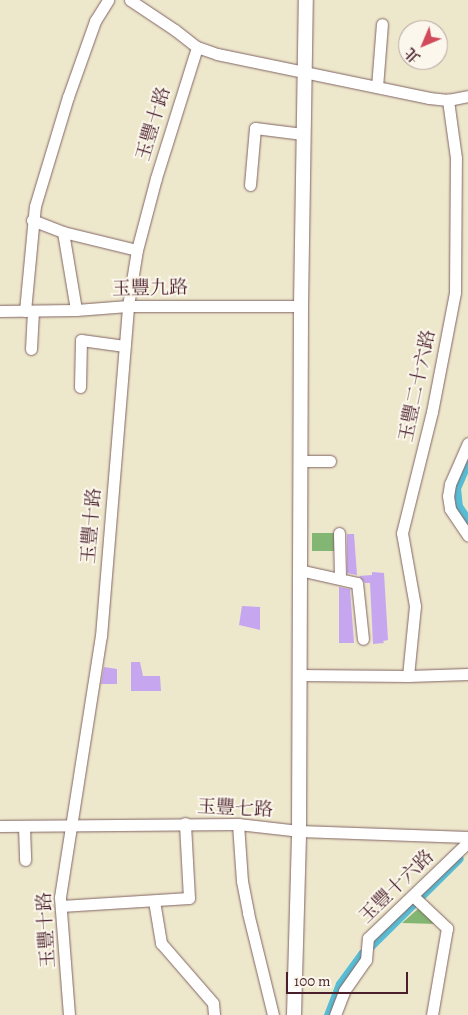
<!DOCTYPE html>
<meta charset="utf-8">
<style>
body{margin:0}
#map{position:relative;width:468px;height:1015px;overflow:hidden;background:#ede7cc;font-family:Alegreya,"Noto Serif TC",serif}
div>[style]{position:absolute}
.forest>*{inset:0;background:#82b672;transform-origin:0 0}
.canal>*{height:9px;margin:-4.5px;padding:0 4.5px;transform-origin:4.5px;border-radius:4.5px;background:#57bdd5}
.building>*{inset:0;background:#c7a6f0}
.roads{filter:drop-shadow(0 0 1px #836563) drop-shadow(0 0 1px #836563)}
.minor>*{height:11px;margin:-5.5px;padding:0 5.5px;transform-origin:5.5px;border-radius:5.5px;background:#fff}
.major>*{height:14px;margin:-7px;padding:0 7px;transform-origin:7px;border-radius:7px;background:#fff}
span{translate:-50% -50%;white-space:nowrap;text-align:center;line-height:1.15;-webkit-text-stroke:4px #fbf7ec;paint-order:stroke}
.street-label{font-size:19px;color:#4a1f2b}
.north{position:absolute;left:398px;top:20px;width:50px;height:50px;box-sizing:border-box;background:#fbf7ec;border:1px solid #b4a19f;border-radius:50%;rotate:225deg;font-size:14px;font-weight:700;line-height:20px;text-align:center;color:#4a1f2b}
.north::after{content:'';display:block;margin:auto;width:18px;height:22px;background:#d1495b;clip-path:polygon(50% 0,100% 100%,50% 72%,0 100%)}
.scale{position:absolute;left:286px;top:972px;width:122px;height:22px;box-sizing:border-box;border:2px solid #4a1f2b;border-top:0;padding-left:6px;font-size:15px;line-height:18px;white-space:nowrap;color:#4a1f2b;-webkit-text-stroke:4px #fbf7ec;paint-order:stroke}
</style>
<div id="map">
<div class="forest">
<div style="left:312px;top:533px;width:23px;height:18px"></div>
<div style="clip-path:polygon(419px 908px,438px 924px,402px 923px)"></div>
</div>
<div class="canal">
<div style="left:468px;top:460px;width:30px;rotate:113deg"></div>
<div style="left:456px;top:488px;width:18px;rotate:84deg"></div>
<div style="left:458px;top:506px;width:18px;rotate:56deg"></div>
<div style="left:328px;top:1015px;width:33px;rotate:-69deg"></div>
<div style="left:340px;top:984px;width:37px;rotate:-54deg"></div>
<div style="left:362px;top:954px;width:136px;rotate:-44.7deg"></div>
</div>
<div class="building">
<div style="clip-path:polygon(347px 534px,354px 534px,357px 575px,347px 573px)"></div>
<div style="clip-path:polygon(372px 572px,384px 573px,388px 640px,383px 641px,384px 643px,373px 644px,370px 583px,365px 583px,359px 576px,372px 575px)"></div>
<div style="clip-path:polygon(339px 587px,350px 589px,354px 643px,339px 643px)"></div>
<div style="clip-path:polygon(242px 606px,260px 607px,260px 630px,239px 625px)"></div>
<div style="clip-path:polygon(131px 662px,140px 662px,143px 676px,160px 676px,161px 691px,131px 691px)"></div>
<div style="clip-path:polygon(104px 667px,117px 669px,117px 684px,101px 684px)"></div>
</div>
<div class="roads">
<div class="minor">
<div style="left:130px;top:0;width:54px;rotate:33.7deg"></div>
<div style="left:175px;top:30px;width:28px;rotate:38deg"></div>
<div style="left:197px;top:47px;width:21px;rotate:19deg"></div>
<div style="left:217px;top:54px;width:217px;rotate:11.7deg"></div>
<div style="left:429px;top:98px;width:19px;rotate:6deg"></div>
<div style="left:448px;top:100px;width:20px;rotate:-11deg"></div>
<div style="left:377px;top:87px;width:63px;rotate:-85.5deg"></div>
<div style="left:250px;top:185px;width:57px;rotate:-85deg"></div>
<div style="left:255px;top:128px;width:48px;rotate:7.1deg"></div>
<div style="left:32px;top:220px;width:33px;rotate:21deg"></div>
<div style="left:63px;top:232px;width:79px;rotate:80.5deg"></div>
<div style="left:63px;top:232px;width:76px;rotate:13.7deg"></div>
<div style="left:0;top:311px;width:76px;rotate:-0.8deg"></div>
<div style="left:76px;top:310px;width:52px;rotate:-4.4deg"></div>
<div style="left:128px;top:306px;width:173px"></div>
<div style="left:25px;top:311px;width:105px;rotate:-84.6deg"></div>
<div style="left:35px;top:206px;width:114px;rotate:-73.2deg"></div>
<div style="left:68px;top:97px;width:81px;rotate:-70.4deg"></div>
<div style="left:95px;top:21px;width:25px;rotate:-58deg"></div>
<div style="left:31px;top:349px;width:38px;rotate:-87deg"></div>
<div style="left:80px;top:387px;width:47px;rotate:-88.8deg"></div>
<div style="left:81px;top:340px;width:44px;rotate:7.8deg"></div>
<div style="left:468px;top:443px;width:45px;rotate:113.7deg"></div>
<div style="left:450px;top:484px;width:12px;rotate:99deg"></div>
<div style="left:448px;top:496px;width:13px;rotate:81deg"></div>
<div style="left:450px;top:509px;width:32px;rotate:56deg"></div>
<div style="left:300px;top:461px;width:30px"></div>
<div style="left:339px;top:533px;width:45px;rotate:88.7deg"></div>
<div style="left:299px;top:570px;width:59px;rotate:12.6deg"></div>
<div style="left:357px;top:583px;width:56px;rotate:83.9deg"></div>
<div style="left:299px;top:675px;width:109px;rotate:0.5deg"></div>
<div style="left:408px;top:676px;width:60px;rotate:-1.9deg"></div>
<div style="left:408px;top:676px;width:70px;rotate:-84.3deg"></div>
<div style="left:415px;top:606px;width:74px;rotate:-100.1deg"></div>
<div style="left:402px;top:533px;width:125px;rotate:-76.1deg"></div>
<div style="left:432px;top:412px;width:122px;rotate:-79.1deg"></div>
<div style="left:455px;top:292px;width:134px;rotate:-89.6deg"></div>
<div style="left:456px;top:158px;width:59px;rotate:-97.9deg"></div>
<div style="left:238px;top:824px;width:57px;rotate:86deg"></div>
<div style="left:242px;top:881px;width:33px;rotate:79deg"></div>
<div style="left:248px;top:913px;width:105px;rotate:76.2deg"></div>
<div style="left:0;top:826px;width:238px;rotate:-0.5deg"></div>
<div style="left:238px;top:824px;width:61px;rotate:6.5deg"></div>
<div style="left:299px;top:831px;width:169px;rotate:2deg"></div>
<div style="left:24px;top:827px;width:33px;rotate:88deg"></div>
<div style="left:413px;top:896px;width:47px;rotate:43.3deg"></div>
<div style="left:447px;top:928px;width:88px;rotate:99.8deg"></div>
<div style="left:154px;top:901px;width:43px;rotate:80.5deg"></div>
<div style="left:161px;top:943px;width:79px;rotate:49.1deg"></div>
<div style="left:213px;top:1003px;width:12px;rotate:85deg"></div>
<div style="left:61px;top:906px;width:128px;rotate:-3.6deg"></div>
<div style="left:189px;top:898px;width:75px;rotate:-93.1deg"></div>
<div style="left:69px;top:1015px;width:118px;rotate:-94.4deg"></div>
<div style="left:60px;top:897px;width:264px;rotate:-81.1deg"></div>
<div style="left:101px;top:636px;width:331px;rotate:-85.3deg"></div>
<div style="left:128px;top:306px;width:57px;rotate:-80.9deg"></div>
<div style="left:137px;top:250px;width:74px;rotate:-75.2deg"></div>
<div style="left:156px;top:178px;width:137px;rotate:-72.6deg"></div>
<div style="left:335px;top:1015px;width:26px;rotate:-69deg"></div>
<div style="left:344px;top:991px;width:38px;rotate:-55deg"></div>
<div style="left:366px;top:960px;width:22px;rotate:-85deg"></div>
<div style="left:368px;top:938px;width:139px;rotate:-43.8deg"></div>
</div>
<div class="major">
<div style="left:294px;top:1015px;width:184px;rotate:-88.4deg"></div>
<div style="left:299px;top:831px;width:525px;rotate:-89.78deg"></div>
<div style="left:301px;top:306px;width:306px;rotate:-89.1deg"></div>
</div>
</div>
<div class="street-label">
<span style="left:154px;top:124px;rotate:-73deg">玉豐十路</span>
<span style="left:150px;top:289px;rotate:-1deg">玉豐九路</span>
<span style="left:418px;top:386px;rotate:-78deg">玉豐二十六路</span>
<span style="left:92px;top:526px;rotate:-85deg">玉豐十路</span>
<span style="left:235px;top:809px;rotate:3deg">玉豐七路</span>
<span style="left:397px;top:887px;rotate:-44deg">玉豐十六路</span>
<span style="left:47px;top:930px;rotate:-93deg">玉豐十路</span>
</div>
<div class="north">北</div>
<div class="scale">100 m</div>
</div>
